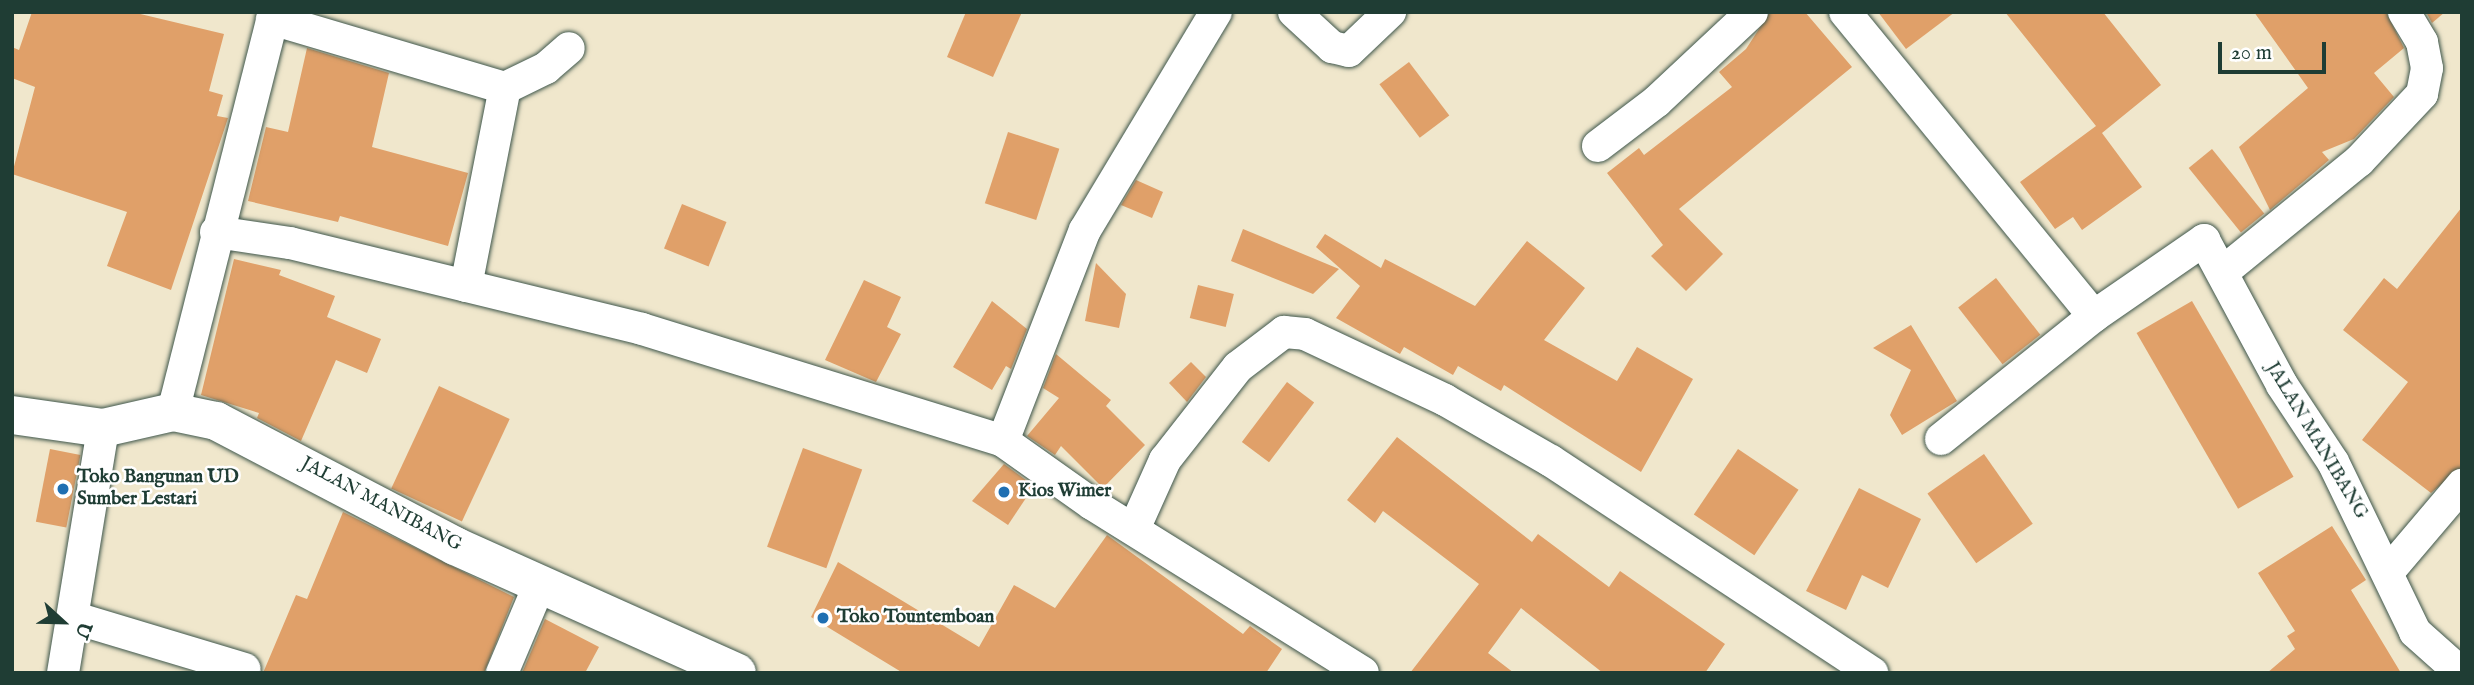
<!DOCTYPE html>
<style>
body{margin:0}
#map{position:relative;width:2474px;height:685px;overflow:hidden;background:#f0e7cc;font-family:"IM FELL English",serif}
div>[style]{position:absolute}
.building>*{inset:0;background:#e0a069;transform-origin:0 0}
.roads{filter:drop-shadow(0 0 2px #3e564b) drop-shadow(0 0 2px #3e564b)}
.minor>*{height:32px;margin:-16px;padding:0 16px;transform-origin:16px;border-radius:16px;background:#fff}
.tertiary>*{height:38px;margin:-19px;padding:0 19px;transform-origin:19px;border-radius:19px;background:#fff}
.dots>*{width:19px;height:19px;translate:-50% -50%;box-sizing:border-box;border:4px solid #fff;border-radius:50%}
span{translate:-50% -50%;white-space:nowrap;text-align:center;line-height:1.15;-webkit-text-stroke:5px #fff;paint-order:stroke}
.street-label{font-size:19px;color:#1f3d34}
.poi-label{font-size:19px;color:#1f3d34;font-weight:700}
.left{translate:0 -50%;text-align:left}
.frame{position:absolute;inset:0;border:14px solid #1f3d34;pointer-events:none}
.north{position:absolute;left:28px;top:587px;width:70px;height:70px;-webkit-text-stroke:5px #fff;paint-order:stroke;rotate:112deg;font-size:19px;font-weight:700;line-height:28px;text-align:center;color:#1f3d34}
.north::after{content:'';display:block;margin:auto;width:24px;height:32px;background:#1f3d34;clip-path:polygon(50% 0,100% 100%,50% 72%,0 100%)}
.scale{position:absolute;left:2218px;top:42px;width:108px;height:32px;box-sizing:border-box;border:4px solid #1f3d34;border-top:0;padding-left:9px;font-size:21px;line-height:24px;white-space:nowrap;color:#1f3d34;-webkit-text-stroke:5px #fff;paint-order:stroke}
</style>
<div id="map">
<div class="building">
<div style="clip-path:polygon(32px 12px,132px 12px,224px 34px,209px 91px,223px 95px,217px 116px,228px 118px,171px 290px,107px 266px,127px 212px,12px 174px,35px 87px,12px 78px,12px 47px,19px 50px)"></div>
<div style="clip-path:polygon(966px 12px,1022px 12px,993px 77px,947px 57px)"></div>
<div style="clip-path:polygon(1770px 12px,1805px 12px,1852px 67px,1679px 209px,1723px 254px,1686px 291px,1651px 256px,1663px 245px,1607px 173px,1639px 148px,1644px 155px,1732px 87px,1719px 72px,1746px 49px)"></div>
<div style="clip-path:polygon(1878px 12px,1955px 12px,1906px 49px)"></div>
<div style="clip-path:polygon(2005px 12px,2103px 12px,2161px 85px,2102px 133px,2142px 187px,2082px 230px,2073px 217px,2055px 229px,2020px 182px,2096px 126px)"></div>
<div style="clip-path:polygon(2254px 12px,2386px 12px,2404px 48px,2374px 73px,2394px 97px,2354px 139px,2322px 152px,2329px 160px,2270px 210px,2239px 147px,2308px 88px)"></div>
<div style="clip-path:polygon(2426px 12px,2445px 12px,2432px 23px)"></div>
<div style="clip-path:polygon(307px 48px,389px 73px,372px 147px,468px 173px,448px 246px,340px 216px,338px 222px,248px 201px,266px 127px,288px 132px)"></div>
<div style="left:1409px;top:62px;width:67px;height:37px;rotate:53deg"></div>
<div style="left:1008px;top:132px;width:54px;height:75px;rotate:18deg"></div>
<div style="left:2212px;top:149px;width:83px;height:30px;rotate:51deg"></div>
<div style="clip-path:polygon(1136px 180px,1163px 192px,1152px 218px,1121px 205px)"></div>
<div style="left:682px;top:204px;width:48px;height:48px;rotate:22deg"></div>
<div style="clip-path:polygon(2462px 207px,2462px 467px,2431px 493px,2362px 440px,2408px 382px,2343px 330px,2384px 278px,2397px 289px)"></div>
<div style="clip-path:polygon(1243px 229px,1339px 269px,1313px 294px,1231px 261px)"></div>
<div style="clip-path:polygon(1325px 234px,1381px 268px,1385px 259px,1475px 306px,1527px 241px,1585px 288px,1544px 340px,1617px 381px,1637px 347px,1693px 379px,1641px 472px,1504px 385px,1501px 391px,1458px 366px,1453px 375px,1404px 347px,1400px 354px,1336px 318px,1360px 286px,1316px 247px)"></div>
<div style="clip-path:polygon(234px 259px,281px 270px,279px 275px,335px 296px,327px 317px,381px 339px,367px 373px,336px 360px,301px 441px,257px 418px,259px 413px,201px 395px)"></div>
<div style="clip-path:polygon(1096px 263px,1126px 294px,1119px 328px,1085px 321px)"></div>
<div style="left:1996px;top:278px;width:72px;height:48px;rotate:52deg"></div>
<div style="clip-path:polygon(864px 280px,901px 297px,887px 327px,901px 334px,876px 382px,825px 360px)"></div>
<div style="left:1198px;top:285px;width:37px;height:34px;rotate:14deg"></div>
<div style="clip-path:polygon(992px 301px,1027px 329px,1011px 369px,1006px 366px,992px 390px,953px 367px)"></div>
<div style="left:2192px;top:301px;width:203px;height:64px;rotate:60deg"></div>
<div style="clip-path:polygon(1911px 325px,1957px 401px,1902px 435px,1890px 415px,1911px 370px,1873px 348px)"></div>
<div style="clip-path:polygon(1056px 354px,1111px 400px,1106px 406px,1145px 445px,1103px 488px,1061px 446px,1055px 455px,1027px 436px,1059px 398px,1043px 388px)"></div>
<div style="clip-path:polygon(1191px 362px,1206px 377px,1187px 402px,1169px 383px)"></div>
<div style="left:1287px;top:382px;width:34px;height:75px;rotate:37deg"></div>
<div style="left:439px;top:386px;width:78px;height:113px;rotate:25deg"></div>
<div style="clip-path:polygon(1397px 437px,1532px 542px,1538px 534px,1609px 587px,1620px 571px,1725px 644px,1705px 673px,1603px 673px,1521px 608px,1488px 653px,1514px 673px,1410px 673px,1479px 584px,1383px 511px,1375px 523px,1347px 500px)"></div>
<div style="left:803px;top:448px;width:63px;height:105px;rotate:20deg"></div>
<div style="left:50px;top:449px;width:31px;height:74px;rotate:11deg"></div>
<div style="left:1738px;top:449px;width:73px;height:79px;rotate:34deg"></div>
<div style="left:1984px;top:454px;width:85px;height:69px;rotate:55deg"></div>
<div style="clip-path:polygon(1004px 464px,1034px 486px,1008px 525px,972px 501px)"></div>
<div style="clip-path:polygon(1859px 488px,1921px 519px,1888px 588px,1862px 575px,1846px 610px,1806px 591px)"></div>
<div style="clip-path:polygon(343px 512px,514px 597px,484px 673px,263px 673px,296px 595px,307px 599px)"></div>
<div style="clip-path:polygon(2332px 526px,2366px 580px,2351px 590px,2401px 673px,2267px 673px,2295px 649px,2287px 636px,2295px 631px,2258px 573px)"></div>
<div style="clip-path:polygon(1107px 535px,1243px 634px,1250px 626px,1282px 649px,1266px 673px,903px 673px,811px 617px,838px 562px,979px 647px,1014px 585px,1055px 608px)"></div>
<div style="clip-path:polygon(545px 619px,599px 647px,585px 673px,522px 673px)"></div>
</div>
<div class="roads">
<div class="minor">
<div style="left:1294px;top:12px;width:52px;rotate:42.6deg"></div>
<div style="left:1332px;top:47px;width:17px;rotate:13deg"></div>
<div style="left:1349px;top:51px;width:57px;rotate:-43.6deg"></div>
<div style="left:1845px;top:12px;width:393px;rotate:50.7deg"></div>
<div style="left:2094px;top:316px;width:134px;rotate:-34.6deg"></div>
<div style="left:2204px;top:240px;width:165px;rotate:61.7deg"></div>
<div style="left:2282px;top:385px;width:92px;rotate:56.5deg"></div>
<div style="left:2333px;top:462px;width:189px;rotate:64.2deg"></div>
<div style="left:2415px;top:632px;width:62px;rotate:41.7deg"></div>
<div style="left:272px;top:19px;width:243px;rotate:16.5deg"></div>
<div style="left:1598px;top:146px;width:74px;rotate:-37.3deg"></div>
<div style="left:1657px;top:101px;width:130px;rotate:-43.1deg"></div>
<div style="left:216px;top:232px;width:75px;rotate:8.5deg"></div>
<div style="left:290px;top:243px;width:362px;rotate:13.7deg"></div>
<div style="left:642px;top:329px;width:378px;rotate:17.2deg"></div>
<div style="left:1003px;top:441px;width:109px;rotate:35.3deg"></div>
<div style="left:1092px;top:504px;width:319px;rotate:31.9deg"></div>
<div style="left:2224px;top:271px;width:174px;rotate:-39.2deg"></div>
<div style="left:2359px;top:161px;width:92px;rotate:-46.8deg"></div>
<div style="left:2422px;top:94px;width:26px;rotate:-79deg"></div>
<div style="left:2427px;top:68px;width:26px;rotate:-101deg"></div>
<div style="left:2422px;top:42px;width:35px;rotate:-121deg"></div>
<div style="left:466px;top:286px;width:202px;rotate:-78.9deg"></div>
<div style="left:505px;top:88px;width:46px;rotate:-26deg"></div>
<div style="left:546px;top:68px;width:30px;rotate:-41deg"></div>
<div style="left:173px;top:412px;width:413px;rotate:-75.8deg"></div>
<div style="left:1941px;top:439px;width:196px;rotate:-38.8deg"></div>
<div style="left:1003px;top:441px;width:226px;rotate:-68.8deg"></div>
<div style="left:1085px;top:230px;width:254px;rotate:-59deg"></div>
<div style="left:1134px;top:529px;width:76px;rotate:-65.8deg"></div>
<div style="left:1165px;top:460px;width:118px;rotate:-51.9deg"></div>
<div style="left:1238px;top:367px;width:58px;rotate:-37.3deg"></div>
<div style="left:1284px;top:332px;width:21px;rotate:5deg"></div>
<div style="left:1305px;top:334px;width:155px;rotate:25.2deg"></div>
<div style="left:1445px;top:400px;width:122px;rotate:29.9deg"></div>
<div style="left:1551px;top:461px;width:385px;rotate:33.4deg"></div>
<div style="left:2389px;top:571px;width:113px;rotate:-49.7deg"></div>
<div style="left:75px;top:618px;width:177px;rotate:16.7deg"></div>
<div style="left:63px;top:673px;width:248px;rotate:-80.7deg"></div>
<div style="left:502px;top:673px;width:95px;rotate:-67deg"></div>
</div>
<div class="tertiary">
<div style="left:12px;top:415px;width:92px;rotate:8.1deg"></div>
<div style="left:103px;top:428px;width:72px;rotate:-12.9deg"></div>
<div style="left:173px;top:412px;width:44px;rotate:11.8deg"></div>
<div style="left:216px;top:421px;width:270px;rotate:27.6deg"></div>
<div style="left:455px;top:546px;width:309px;rotate:24.2deg"></div>
</div>
</div>
<div class="dots">
<div style="left:63px;top:489px;background:#1f6fb2"></div>
<div style="left:1004px;top:492px;background:#1f6fb2"></div>
<div style="left:823px;top:618px;background:#1f6fb2"></div>
</div>
<div class="street-label">
<span style="left:2316px;top:441px;rotate:59deg">JALAN MANIBANG</span>
<span style="left:381px;top:505px;rotate:28deg">JALAN MANIBANG</span>
</div>
<div class="poi-label">
<span class="left" style="left:77px;top:489px">Toko Bangunan UD<br>Sumber Lestari</span>
<span class="left" style="left:1018px;top:492px">Kios Wimer</span>
<span class="left" style="left:837px;top:618px">Toko Tountemboan</span>
</div>
<div class="frame"></div>
<div class="north">U</div>
<div class="scale">20 m</div>
</div>
